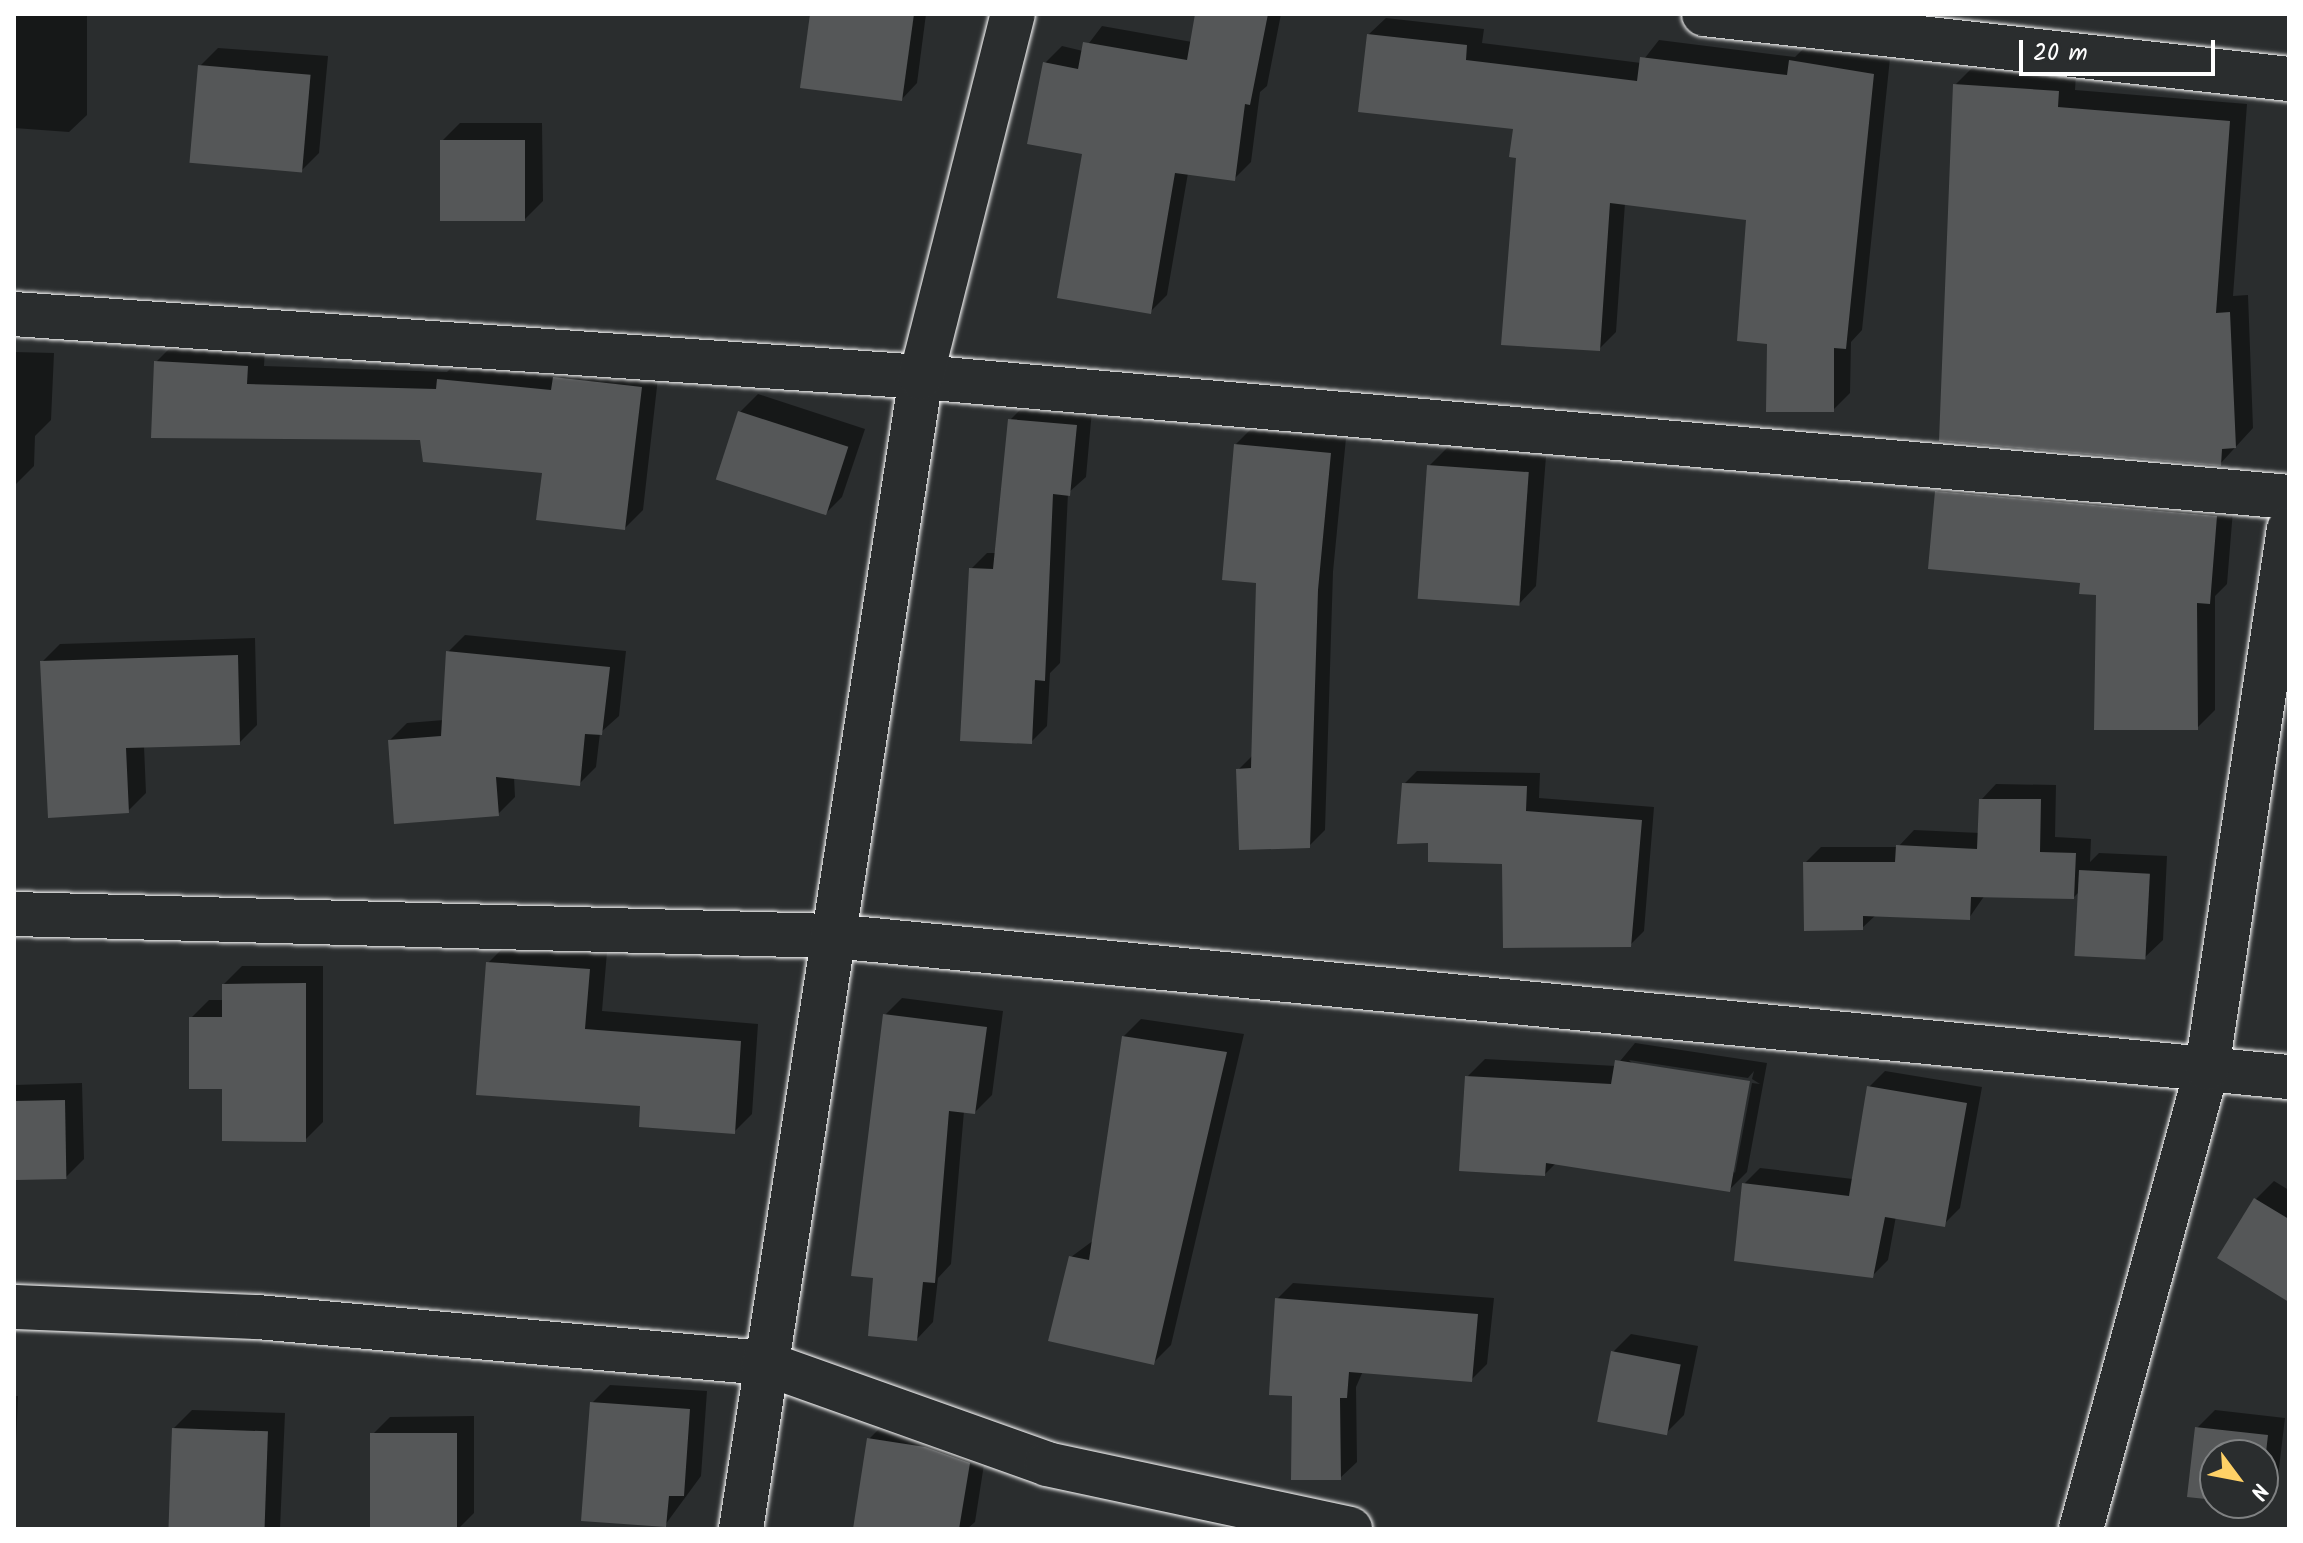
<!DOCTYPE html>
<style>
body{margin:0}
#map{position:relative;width:2303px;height:1543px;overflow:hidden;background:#2a2d2e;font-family:Kalam,sans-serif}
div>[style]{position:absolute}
.shadow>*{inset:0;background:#0007}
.building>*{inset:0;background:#555758;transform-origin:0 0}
.roads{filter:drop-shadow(0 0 2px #fff) drop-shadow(0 0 2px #fff)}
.minor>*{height:44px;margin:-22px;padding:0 22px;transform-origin:22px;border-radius:22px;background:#2a2d2e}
span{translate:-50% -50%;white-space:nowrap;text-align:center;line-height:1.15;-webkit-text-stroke:7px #2a2d2e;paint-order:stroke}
.frame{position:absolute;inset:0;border:16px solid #fff;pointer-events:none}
.north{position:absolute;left:2199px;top:1439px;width:80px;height:80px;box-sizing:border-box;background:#2a2d2e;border:2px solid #7f8182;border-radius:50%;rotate:122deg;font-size:22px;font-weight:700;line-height:32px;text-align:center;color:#fff}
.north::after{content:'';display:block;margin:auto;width:28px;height:36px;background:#ffd166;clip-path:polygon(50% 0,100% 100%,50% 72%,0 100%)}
.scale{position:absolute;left:2019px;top:40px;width:196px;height:36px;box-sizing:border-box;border:4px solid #fff;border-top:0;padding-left:10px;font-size:24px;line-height:28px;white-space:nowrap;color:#fff;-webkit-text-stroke:6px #2a2d2e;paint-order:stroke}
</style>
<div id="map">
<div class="shadow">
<div style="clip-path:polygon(14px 14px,87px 14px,87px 115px,69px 132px,14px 128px)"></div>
<div style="clip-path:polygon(812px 14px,926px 14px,917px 83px,902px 99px)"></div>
<div style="clip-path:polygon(1197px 14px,1281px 14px,1267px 86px,1260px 92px,1251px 162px,1234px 179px,1188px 173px,1167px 295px,1150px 312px,1045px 63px,1062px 46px,1083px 51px,1102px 26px,1192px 42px)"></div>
<div style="clip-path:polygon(1386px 18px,1484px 29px,1482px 43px,1641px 63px,1659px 40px,1795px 57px,1808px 44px,1890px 58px,1862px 330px,1851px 342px,1850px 393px,1833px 410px,1749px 218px,1625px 203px,1616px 332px,1599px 349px,1518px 156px,1515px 127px,1368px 35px)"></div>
<div style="clip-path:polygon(218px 48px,328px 56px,319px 153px,301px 171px,200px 66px)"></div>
<div style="clip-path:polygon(1973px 67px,2076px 74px,2075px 90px,2247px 104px,2233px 296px,2248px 295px,2253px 428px,2220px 464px,1955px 85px)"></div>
<div style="clip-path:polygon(460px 123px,542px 123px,543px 201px,525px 219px,442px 141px)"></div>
<div style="clip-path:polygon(174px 344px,265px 349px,264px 366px,447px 372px,457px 362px,659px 369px,643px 510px,625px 528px,544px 471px,156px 362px)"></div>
<div style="clip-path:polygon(14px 352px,54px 353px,51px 420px,35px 436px,34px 466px,16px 484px)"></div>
<div style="clip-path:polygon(758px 394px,865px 429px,842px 497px,824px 515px,740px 412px)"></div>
<div style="clip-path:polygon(1026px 404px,1092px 410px,1086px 477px,1068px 493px,1060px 663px,1050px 673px,1047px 726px,1031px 742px,971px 569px,987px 553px,997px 553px,1010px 420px)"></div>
<div style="clip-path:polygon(1251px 429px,1346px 438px,1333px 572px,1325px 830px,1309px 846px,1238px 770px,1253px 755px,1258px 581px,1235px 445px)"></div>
<div style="clip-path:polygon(1447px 448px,1546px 456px,1536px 586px,1518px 605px,1429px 466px)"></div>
<div style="clip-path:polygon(1955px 474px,2234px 498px,2227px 584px,2215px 596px,2215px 710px,2197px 728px,2098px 593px,1937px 492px)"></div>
<div style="clip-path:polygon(465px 635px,626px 651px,619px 716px,600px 733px,596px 767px,579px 784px,514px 777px,515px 797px,498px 814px,390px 740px,407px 723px,444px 720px,448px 652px)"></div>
<div style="clip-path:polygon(255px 638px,257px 725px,239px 743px,144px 746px,146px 793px,128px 811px,42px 662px,60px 644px)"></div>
<div style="clip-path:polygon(1417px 771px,1540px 773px,1539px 798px,1654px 807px,1644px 931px,1630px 945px,1503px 862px,1404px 784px)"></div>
<div style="clip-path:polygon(1996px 784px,2056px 785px,2055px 837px,2091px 839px,2090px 862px,2099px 853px,2167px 856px,2163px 940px,2144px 958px,2080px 891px,2074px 897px,1985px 895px,1969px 918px,1877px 914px,1862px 928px,1805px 863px,1821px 847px,1898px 847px,1914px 830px,1980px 833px,1981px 800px)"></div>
<div style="clip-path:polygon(506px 945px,607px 952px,602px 1011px,758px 1024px,752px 1114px,734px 1132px,488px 963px)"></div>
<div style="clip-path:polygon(242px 966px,323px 966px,323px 1122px,305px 1140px,224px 1087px,191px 1018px,209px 1000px,224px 1000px,224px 984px)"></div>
<div style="clip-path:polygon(902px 998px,1003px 1011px,992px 1095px,975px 1112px,964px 1111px,951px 1264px,938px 1278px,933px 1322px,917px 1339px,875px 1276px,885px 1015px)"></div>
<div style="clip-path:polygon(1141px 1019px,1244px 1034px,1171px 1345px,1153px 1363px,1071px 1257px,1094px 1240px,1123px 1037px)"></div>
<div style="clip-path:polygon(evenodd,1635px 1043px,1767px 1063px,1747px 1172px,1729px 1190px,1556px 1163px,1545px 1174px,1467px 1077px,1485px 1059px,1616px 1066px,1635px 1043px,1629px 1060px,1748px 1078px,1754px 1071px,1752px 1079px,1760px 1084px,1752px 1083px,1735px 1173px,1629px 1060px)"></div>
<div style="clip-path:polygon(1885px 1071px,1982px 1087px,1960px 1208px,1944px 1224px,1896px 1216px,1888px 1260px,1872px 1276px,1744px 1184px,1760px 1168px,1853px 1179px,1869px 1087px)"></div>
<div style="clip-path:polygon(82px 1083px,84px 1159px,66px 1177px,14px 1179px,14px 1085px)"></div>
<div style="clip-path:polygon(2274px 1181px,2289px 1190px,2289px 1299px,2220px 1257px,2256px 1199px)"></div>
<div style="clip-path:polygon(1293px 1283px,1494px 1298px,1487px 1364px,1471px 1380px,1363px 1371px,1356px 1387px,1357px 1462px,1340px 1478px,1277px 1299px)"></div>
<div style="clip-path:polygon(1631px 1334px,1698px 1346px,1684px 1415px,1666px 1433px,1613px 1352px)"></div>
<div style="clip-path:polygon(610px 1385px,707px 1391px,701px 1476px,665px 1525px,592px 1403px)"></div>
<div style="clip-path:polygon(14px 1396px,18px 1396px,14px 1489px)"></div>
<div style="clip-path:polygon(192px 1410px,285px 1413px,280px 1529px,170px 1529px,174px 1428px)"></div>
<div style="clip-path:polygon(2215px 1410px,2285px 1418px,2277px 1485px,2263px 1500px,2263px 1455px,2215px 1455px,2215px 1498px,2197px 1428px)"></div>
<div style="clip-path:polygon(474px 1416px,474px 1513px,458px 1529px,371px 1529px,372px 1435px,390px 1417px)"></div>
<div style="clip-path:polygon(887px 1421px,987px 1445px,975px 1522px,967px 1529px,855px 1529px,869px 1439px)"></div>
</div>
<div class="building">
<div style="clip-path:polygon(810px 14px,914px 14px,902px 101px,800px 88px)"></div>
<div style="clip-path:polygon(1195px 14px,1268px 14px,1250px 105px,1245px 104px,1235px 181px,1175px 173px,1151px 314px,1057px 298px,1082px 154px,1027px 144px,1043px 62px,1078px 69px,1083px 42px,1187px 60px)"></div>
<div style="clip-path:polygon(1367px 34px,1467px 45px,1466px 60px,1637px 81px,1640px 57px,1787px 75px,1789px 60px,1874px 74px,1846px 349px,1834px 348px,1834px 412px,1766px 412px,1767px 344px,1737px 341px,1746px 220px,1610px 203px,1600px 351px,1501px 345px,1516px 158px,1509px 157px,1513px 129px,1358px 112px)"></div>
<div style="left:198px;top:65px;width:113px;height:98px;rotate:5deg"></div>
<div style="clip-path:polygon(1953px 84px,2059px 91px,2058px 107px,2230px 121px,2216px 313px,2230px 312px,2236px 448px,2222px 449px,2221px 466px,1939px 441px)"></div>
<div style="left:440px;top:140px;width:85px;height:81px"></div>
<div style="clip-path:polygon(154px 361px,248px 366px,247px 384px,436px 389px,437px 379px,551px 390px,553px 377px,642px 387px,625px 530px,536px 520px,542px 473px,423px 462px,420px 440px,151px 438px)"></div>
<div style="left:738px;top:411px;width:116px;height:72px;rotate:18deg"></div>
<div style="clip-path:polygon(1008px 419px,1077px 425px,1070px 496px,1053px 494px,1045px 681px,1035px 680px,1032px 744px,960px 741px,969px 568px,993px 569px)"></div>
<div style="clip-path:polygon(1234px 444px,1331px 453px,1318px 590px,1310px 848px,1239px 850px,1236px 769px,1251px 768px,1256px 583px,1222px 580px)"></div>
<div style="left:1427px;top:465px;width:102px;height:134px;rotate:4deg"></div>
<div style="clip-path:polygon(1935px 491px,2217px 516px,2210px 604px,2197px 603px,2198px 730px,2094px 730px,2096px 595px,2079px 594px,2080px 583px,1928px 569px)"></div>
<div style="clip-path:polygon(446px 651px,610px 667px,602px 735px,585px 734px,580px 786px,496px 777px,499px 816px,394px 824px,388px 740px,441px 736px)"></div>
<div style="clip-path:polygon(238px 655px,240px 745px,126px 748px,129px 813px,48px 818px,40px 661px)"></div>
<div style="clip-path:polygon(1402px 783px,1527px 786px,1526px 811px,1642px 820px,1631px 947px,1503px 948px,1502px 864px,1428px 862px,1428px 843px,1397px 844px)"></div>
<div style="clip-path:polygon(1979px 799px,2041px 799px,2040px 852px,2076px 853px,2074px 899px,1971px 897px,1970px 920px,1863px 916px,1863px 930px,1804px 931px,1803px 862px,1895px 862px,1896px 845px,1977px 849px)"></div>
<div style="left:2079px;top:870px;width:71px;height:86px;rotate:3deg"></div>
<div style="clip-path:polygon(486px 962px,590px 969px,585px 1029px,741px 1041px,735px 1134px,639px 1127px,640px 1106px,476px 1095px)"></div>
<div style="clip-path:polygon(306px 983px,306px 1142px,222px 1141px,222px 1089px,189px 1089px,189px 1017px,222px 1017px,222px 984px)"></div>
<div style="clip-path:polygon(883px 1014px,987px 1027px,975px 1114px,949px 1111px,935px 1283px,923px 1282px,917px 1341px,868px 1336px,873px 1278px,851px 1276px)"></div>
<div style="clip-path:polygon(1122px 1036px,1227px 1052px,1154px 1365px,1048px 1341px,1069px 1256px,1089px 1260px)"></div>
<div style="clip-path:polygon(1615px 1060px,1750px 1081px,1730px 1192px,1546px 1163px,1545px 1176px,1459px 1171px,1465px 1076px,1611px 1084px)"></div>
<div style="clip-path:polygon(1867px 1086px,1967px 1103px,1945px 1227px,1885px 1217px,1873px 1278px,1734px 1261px,1742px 1183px,1849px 1196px)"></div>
<div style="left:65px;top:1100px;width:79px;height:51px;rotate:89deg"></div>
<div style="clip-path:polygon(2254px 1198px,2289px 1219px,2289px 1302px,2217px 1258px)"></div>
<div style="clip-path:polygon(1275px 1298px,1478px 1314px,1472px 1382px,1349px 1372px,1347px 1398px,1340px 1398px,1341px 1480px,1291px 1480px,1292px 1396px,1269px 1395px)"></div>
<div style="left:1611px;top:1351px;width:71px;height:72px;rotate:11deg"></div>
<div style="clip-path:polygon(590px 1402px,690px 1409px,684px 1496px,669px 1496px,666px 1527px,581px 1521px)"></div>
<div style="clip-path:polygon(2195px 1427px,2268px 1435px,2263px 1479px,2263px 1455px,2215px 1455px,2215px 1500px,2187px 1497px)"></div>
<div style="left:172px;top:1428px;width:96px;height:101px;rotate:2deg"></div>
<div style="left:457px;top:1433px;width:96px;height:87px;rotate:90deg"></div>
<div style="clip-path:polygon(867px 1438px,925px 1447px,970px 1463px,959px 1529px,853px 1529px)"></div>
</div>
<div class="roads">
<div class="minor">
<div style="left:1704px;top:14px;width:589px;rotate:6.34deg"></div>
<div style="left:14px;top:314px;width:909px;rotate:3.97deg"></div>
<div style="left:921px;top:377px;width:1373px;rotate:5.01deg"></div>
<div style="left:14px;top:914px;width:818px;rotate:1.54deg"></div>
<div style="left:832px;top:936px;width:1464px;rotate:5.53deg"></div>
<div style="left:14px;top:1307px;width:243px;rotate:2.4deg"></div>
<div style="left:257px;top:1317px;width:509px;rotate:5.18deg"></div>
<div style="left:764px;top:1363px;width:300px;rotate:19.6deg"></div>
<div style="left:1047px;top:1464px;width:310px;rotate:12.1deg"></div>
<div style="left:741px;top:1529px;width:1166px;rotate:-81.12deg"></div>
<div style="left:921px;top:377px;width:374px;rotate:-75.8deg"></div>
<div style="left:2081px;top:1529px;width:478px;rotate:-74.7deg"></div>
<div style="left:2207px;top:1068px;width:545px;rotate:-81.35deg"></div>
</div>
</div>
<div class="frame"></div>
<div class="north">N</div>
<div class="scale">20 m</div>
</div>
